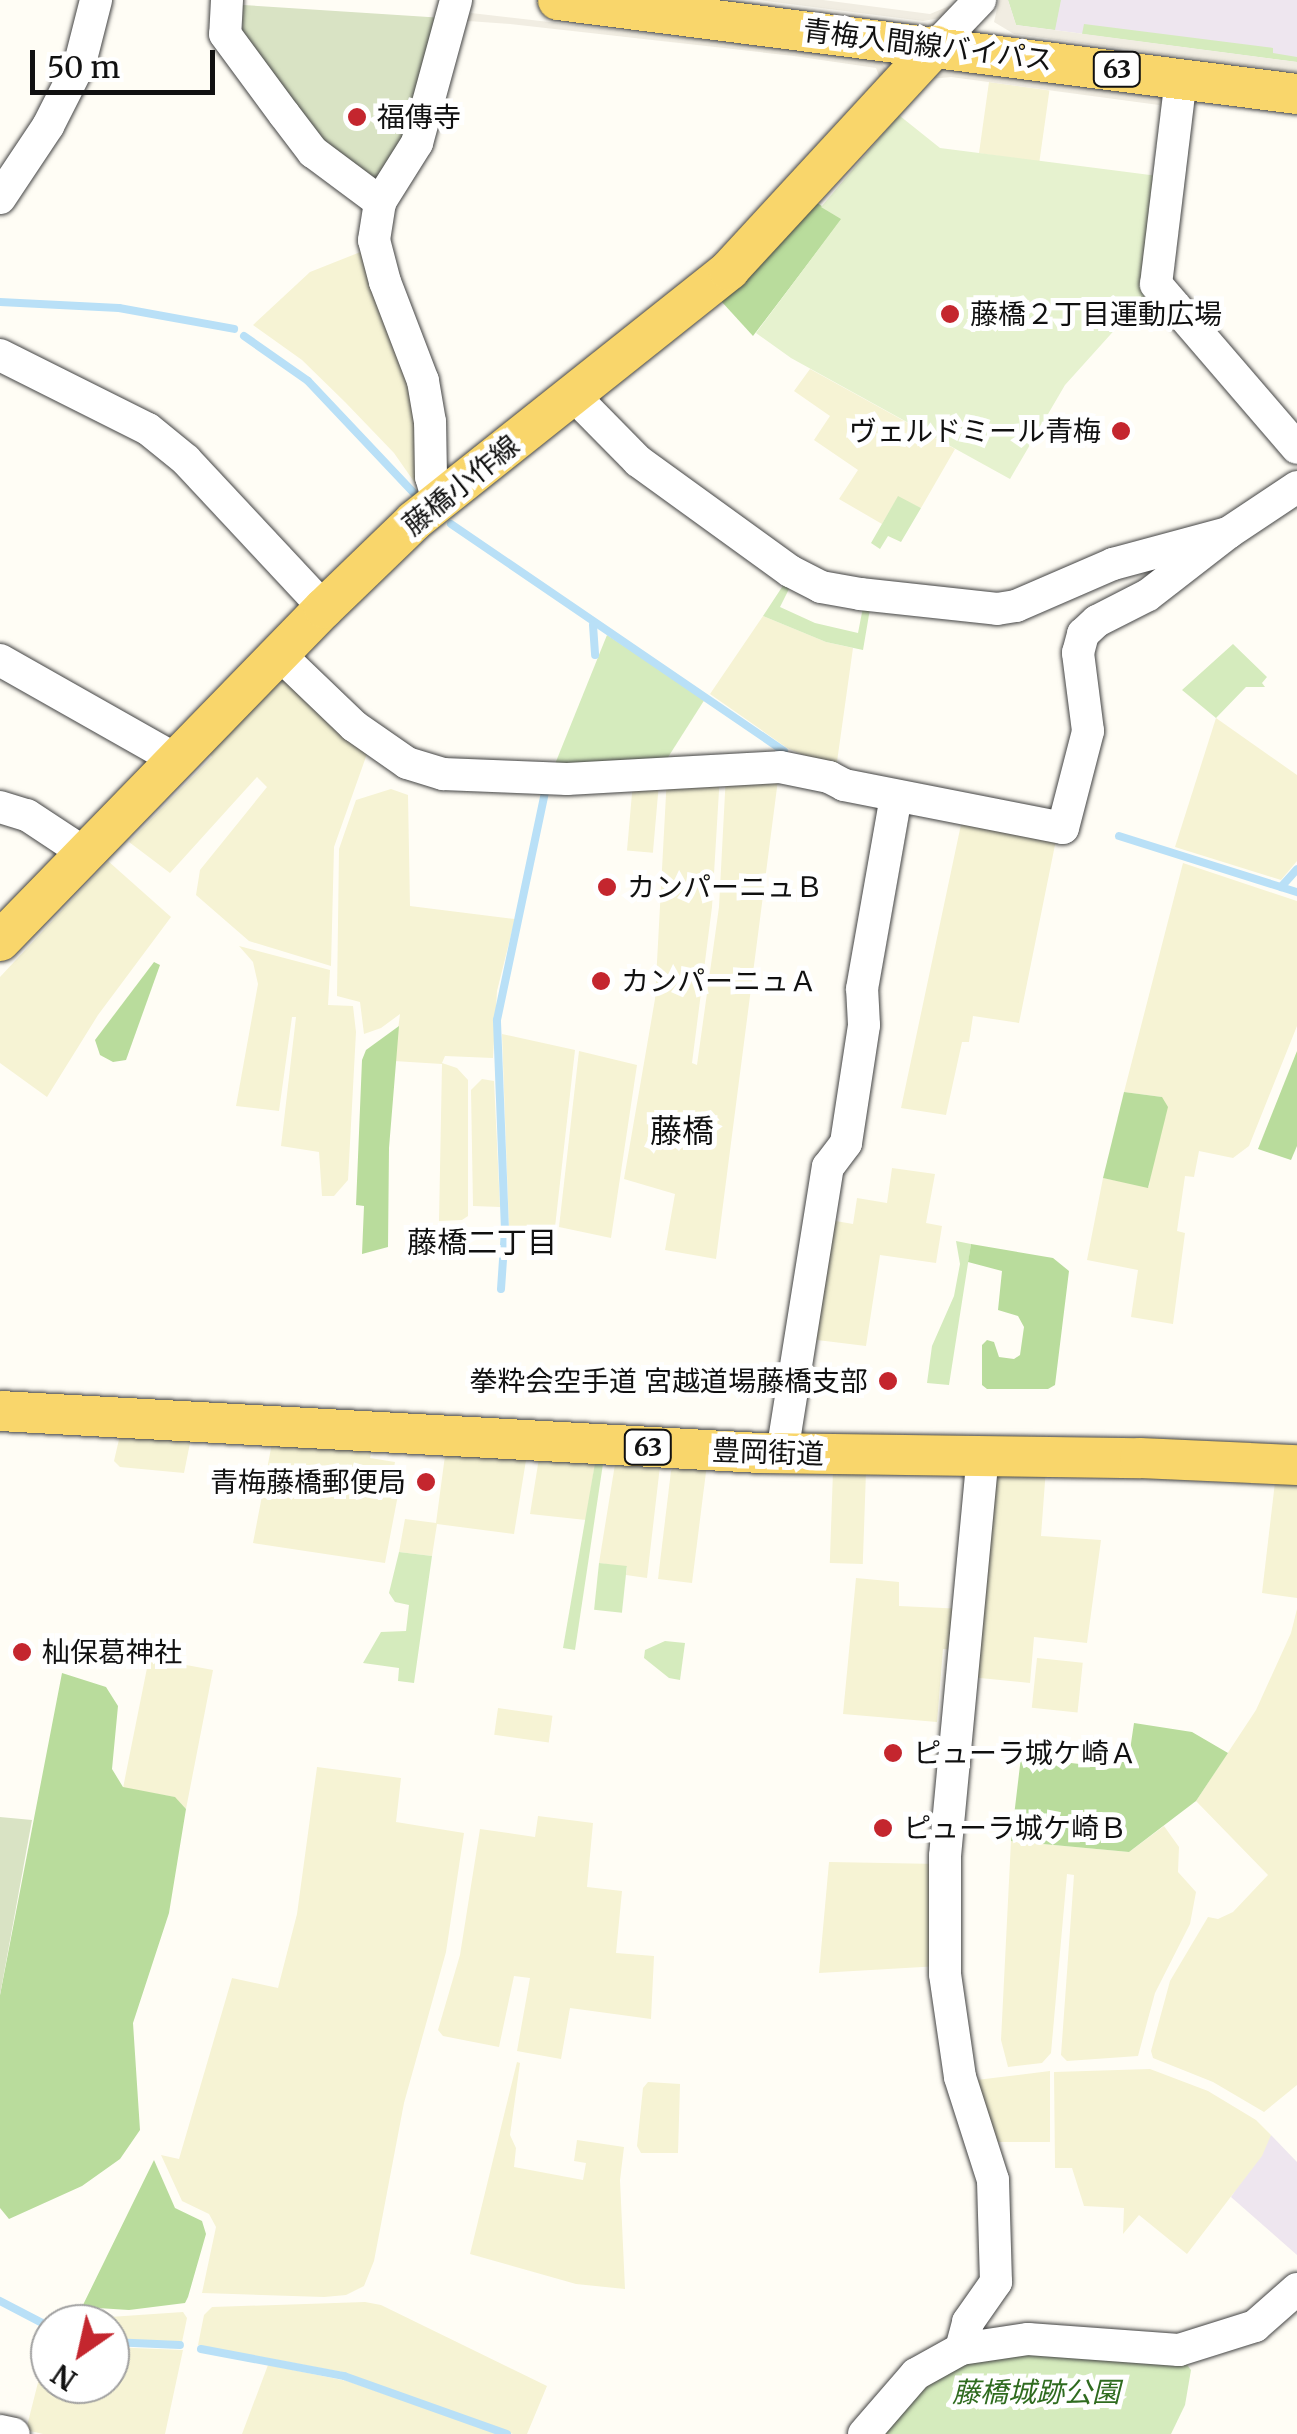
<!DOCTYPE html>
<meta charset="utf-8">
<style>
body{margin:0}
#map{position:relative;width:1297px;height:2434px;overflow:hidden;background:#fffdf5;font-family:Merriweather,"Noto Sans JP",serif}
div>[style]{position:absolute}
.industrial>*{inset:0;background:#eee6ef}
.farmland>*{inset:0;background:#f6f3d4;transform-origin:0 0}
.green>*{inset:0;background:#d5ebbd;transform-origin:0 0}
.forest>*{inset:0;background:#b9dc9c}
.cemetery>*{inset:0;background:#d9e3c4}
.pitch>*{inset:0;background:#e6f2cf}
.plaza>*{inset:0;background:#f1ede2}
.stream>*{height:8px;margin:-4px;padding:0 4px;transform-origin:4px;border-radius:4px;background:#b9e0f7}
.roads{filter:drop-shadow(0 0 2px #444) drop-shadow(0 0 2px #444)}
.minor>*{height:32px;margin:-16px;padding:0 16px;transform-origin:16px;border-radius:16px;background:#fff}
.major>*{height:40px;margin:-20px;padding:0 20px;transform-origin:20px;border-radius:20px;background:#f9d66b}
.dots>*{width:28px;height:28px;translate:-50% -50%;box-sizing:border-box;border:5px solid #fff;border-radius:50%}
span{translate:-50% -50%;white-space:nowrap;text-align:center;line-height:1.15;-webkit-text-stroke:10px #fff;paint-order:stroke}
.shield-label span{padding:2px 8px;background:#fff;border:2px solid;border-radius:8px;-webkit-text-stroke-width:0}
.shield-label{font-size:25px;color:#111;font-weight:700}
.street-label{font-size:28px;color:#111}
.poi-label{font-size:28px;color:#111}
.left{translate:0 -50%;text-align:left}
.right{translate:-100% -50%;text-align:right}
.park-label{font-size:28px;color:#2f6b1f;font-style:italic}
.neighbourhood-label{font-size:30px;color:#111}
.quarter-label{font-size:32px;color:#111}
.north{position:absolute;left:30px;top:2304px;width:100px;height:100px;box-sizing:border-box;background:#fff;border:2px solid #a0a0a0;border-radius:50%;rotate:214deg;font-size:28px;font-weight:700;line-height:40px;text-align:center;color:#111}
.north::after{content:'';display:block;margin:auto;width:35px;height:45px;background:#c4262e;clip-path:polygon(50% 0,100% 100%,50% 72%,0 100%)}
.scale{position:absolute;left:30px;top:50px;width:185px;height:45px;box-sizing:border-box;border:5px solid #111;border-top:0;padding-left:12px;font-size:30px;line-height:35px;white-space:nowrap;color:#111;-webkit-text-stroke:8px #fff;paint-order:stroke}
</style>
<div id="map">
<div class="industrial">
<div style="clip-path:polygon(1008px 0,1297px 0,1297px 62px,1016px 25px)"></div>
<div style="clip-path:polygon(1271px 2135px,1297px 2162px,1297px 2255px,1231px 2197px)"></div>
</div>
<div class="farmland">
<div style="left:989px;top:82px;width:61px;height:72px;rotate:8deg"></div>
<div style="clip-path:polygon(368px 249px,410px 372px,420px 450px,415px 483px,394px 453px,345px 402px,302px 360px,253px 325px,310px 272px)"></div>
<div style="clip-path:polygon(810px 369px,955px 449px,921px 508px,898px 497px,882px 524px,839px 499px,858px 470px,814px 440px,830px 416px,794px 391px)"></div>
<div style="clip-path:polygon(763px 616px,826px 642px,853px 648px,836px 769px,787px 748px,710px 694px)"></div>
<div style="clip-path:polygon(281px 673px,368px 751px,334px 847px,331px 966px,249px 941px,196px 895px,200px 870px,267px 787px,257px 777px,170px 873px,129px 842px,212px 757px,208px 752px)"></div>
<div style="clip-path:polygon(1216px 718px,1297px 775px,1297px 861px,1281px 880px,1175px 847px)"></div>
<div style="clip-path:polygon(779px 772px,716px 1259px,665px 1250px,675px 1194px,624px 1179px,655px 999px,667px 776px,720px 774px,712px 907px,692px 1063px,697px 1065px,719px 907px,726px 774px)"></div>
<div style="left:659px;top:783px;width:70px;height:26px;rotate:95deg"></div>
<div style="clip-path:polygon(391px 789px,408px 795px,410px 906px,515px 919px,497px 991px,493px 1058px,445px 1056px,442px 1063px,457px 1068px,468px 1080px,468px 1216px,462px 1220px,439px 1221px,442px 1064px,394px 1061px,400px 1014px,381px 1028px,364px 1034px,360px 1002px,337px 996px,339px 849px,356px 800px)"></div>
<div style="clip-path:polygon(963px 815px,1056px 840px,1019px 1023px,973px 1016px,969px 1042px,962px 1042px,946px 1115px,901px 1108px)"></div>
<div style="clip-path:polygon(108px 861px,171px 917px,98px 1015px,47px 1097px,0 1063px,0 977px)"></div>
<div style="clip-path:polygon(1183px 863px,1297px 901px,1297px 1026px,1249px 1146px,1233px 1158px,1199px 1151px,1194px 1177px,1185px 1176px,1177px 1231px,1185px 1233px,1173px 1324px,1131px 1317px,1138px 1270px,1087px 1260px,1103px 1178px,1149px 1187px,1162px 1097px,1124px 1092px)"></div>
<div style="clip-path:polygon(239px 946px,330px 970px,328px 1005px,353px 1006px,356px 1032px,348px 1180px,334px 1196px,322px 1196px,319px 1152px,281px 1146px,296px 1017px,292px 1017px,279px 1111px,236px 1106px,258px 984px,253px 962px)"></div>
<div style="clip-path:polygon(502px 1034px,575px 1050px,555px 1227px,509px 1228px)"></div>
<div style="clip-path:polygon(579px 1051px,637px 1065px,611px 1238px,559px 1227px)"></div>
<div style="clip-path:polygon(482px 1079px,494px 1081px,500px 1207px,473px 1206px,471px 1090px)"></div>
<div style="clip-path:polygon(892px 1168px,935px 1174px,926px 1223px,942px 1226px,936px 1263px,880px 1255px,866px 1346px,809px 1339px,830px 1220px,853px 1224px,857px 1198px,887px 1203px)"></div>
<div style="clip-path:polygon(192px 1433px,184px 1473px,120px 1467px,114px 1461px,120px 1435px)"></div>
<div style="clip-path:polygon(272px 1443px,373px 1443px,370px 1458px,395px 1462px,392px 1478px,401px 1479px,385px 1563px,253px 1543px)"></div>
<div style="clip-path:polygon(446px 1448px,527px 1454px,514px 1534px,437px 1524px,432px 1556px,399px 1552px,405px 1519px,436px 1523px)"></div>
<div style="clip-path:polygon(596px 1457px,586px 1520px,530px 1514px,539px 1458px)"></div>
<div style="clip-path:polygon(616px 1458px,660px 1466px,647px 1578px,626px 1575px,627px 1567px,599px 1563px)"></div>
<div style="clip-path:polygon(678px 1462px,707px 1464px,692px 1583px,658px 1579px,671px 1471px)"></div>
<div style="clip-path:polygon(991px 1467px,1046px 1468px,1041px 1536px,1101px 1540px,1087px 1643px,1034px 1637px,1030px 1683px,970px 1677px)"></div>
<div style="left:833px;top:1471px;width:33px;height:92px;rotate:2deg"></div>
<div style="clip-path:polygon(1275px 1482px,1297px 1483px,1297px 1598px,1262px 1593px)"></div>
<div style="clip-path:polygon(856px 1578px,899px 1582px,899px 1606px,965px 1609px,962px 1650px,943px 1649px,937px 1722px,843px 1714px)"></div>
<div style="clip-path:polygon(1297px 1609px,1297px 2085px,1264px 2112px,1213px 2082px,1153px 2058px,1151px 2051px,1170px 1981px,1208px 1917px,1218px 1919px,1233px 1912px,1268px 1875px,1196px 1801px,1256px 1710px,1291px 1633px)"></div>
<div style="clip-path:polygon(149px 1658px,213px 1670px,186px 1809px,174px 1797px,123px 1788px)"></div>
<div style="left:1037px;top:1658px;width:46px;height:50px;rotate:6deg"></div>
<div style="left:498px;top:1708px;width:55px;height:27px;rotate:8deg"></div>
<div style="clip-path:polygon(317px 1767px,401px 1778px,396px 1822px,464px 1833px,446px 1952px,404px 2103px,374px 2261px,364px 2286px,346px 2295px,324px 2297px,202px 2293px,216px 2227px,209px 2214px,182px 2201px,161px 2155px,179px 2159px,232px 1978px,278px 1988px,297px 1914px)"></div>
<div style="clip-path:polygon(538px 1816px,593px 1823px,587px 1887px,622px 1891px,616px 1953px,654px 1956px,651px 2019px,570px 2008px,561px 2059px,517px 2051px,530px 1978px,514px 1976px,499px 2047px,443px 2036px,438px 2030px,460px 1955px,480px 1829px,535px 1837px)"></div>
<div style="clip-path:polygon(1164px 1826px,1179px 1847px,1178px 1872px,1196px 1892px,1190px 1924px,1155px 1993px,1138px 2056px,1067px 2061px,1061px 2055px,1074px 1875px,1067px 1874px,1051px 2053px,1042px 2063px,1008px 2067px,1001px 2040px,1011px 1841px,1129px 1852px)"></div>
<div style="clip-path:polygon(829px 1862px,940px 1864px,940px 1966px,819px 1973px)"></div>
<div style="clip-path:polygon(517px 2062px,520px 2063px,510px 2135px,516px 2148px,514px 2167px,583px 2180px,586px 2163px,574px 2161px,577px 2140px,624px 2147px,620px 2180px,625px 2289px,576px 2284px,470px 2254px)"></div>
<div style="clip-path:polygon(1150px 2069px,1208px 2091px,1256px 2120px,1271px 2135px,1262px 2156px,1187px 2254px,1139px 2215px,1123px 2234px,1124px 2208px,1084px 2206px,1072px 2168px,1055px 2168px,1054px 2072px)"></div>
<div style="clip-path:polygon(1050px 2071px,1050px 2142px,991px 2142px,968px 2081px)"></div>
<div style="clip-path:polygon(648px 2082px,680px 2084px,678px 2153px,641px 2153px,637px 2146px,643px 2088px)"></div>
<div style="clip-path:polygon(365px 2302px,381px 2305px,547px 2386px,527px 2434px,513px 2434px,342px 2372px,198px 2345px,204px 2315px,212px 2307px)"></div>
<div style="clip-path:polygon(69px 2310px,95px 2318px,183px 2312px,187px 2318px,182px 2342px,110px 2339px,110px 2324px,62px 2324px)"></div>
<div style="clip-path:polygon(50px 2335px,50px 2384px,110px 2384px,110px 2347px,183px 2350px,165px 2434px,43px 2434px,26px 2430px)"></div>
<div style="clip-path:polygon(268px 2365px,347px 2381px,499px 2434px,242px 2434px)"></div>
</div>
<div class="green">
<div style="clip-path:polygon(1008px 0,1061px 0,1055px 30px,1016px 25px)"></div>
<div style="clip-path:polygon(1084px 24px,1273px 48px,1273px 53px,1297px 57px,1297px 62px,1082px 34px)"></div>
<div style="clip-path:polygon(898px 496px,921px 508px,901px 542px,888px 536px,880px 549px,871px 543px)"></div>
<div style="clip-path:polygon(788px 578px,793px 581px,780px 607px,815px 623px,858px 633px,864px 602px,871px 603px,863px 650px,826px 642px,763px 616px)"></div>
<div style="clip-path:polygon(607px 635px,705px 699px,665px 762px,553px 769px)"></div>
<div style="clip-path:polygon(1233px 644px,1267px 677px,1262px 683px,1265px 687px,1246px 687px,1216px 718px,1182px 690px)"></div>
<div style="clip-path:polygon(956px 1241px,971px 1244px,949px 1385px,927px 1383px,932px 1346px,954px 1296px,960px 1264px)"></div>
<div style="clip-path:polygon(596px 1457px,604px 1457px,575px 1650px,563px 1648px)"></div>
<div style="clip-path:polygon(399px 1552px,432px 1556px,414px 1683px,398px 1681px,399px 1668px,363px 1663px,381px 1632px,406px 1631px,409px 1605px,395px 1602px,389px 1593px)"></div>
<div style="left:599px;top:1563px;width:28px;height:47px;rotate:6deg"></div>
<div style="clip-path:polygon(665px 1641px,685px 1643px,680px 1680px,669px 1678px,644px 1658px,645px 1650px)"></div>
<div style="clip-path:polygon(998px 2353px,1184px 2361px,1191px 2370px,1185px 2405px,1171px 2434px,880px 2434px,894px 2416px,943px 2372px)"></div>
</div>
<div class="forest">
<div style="clip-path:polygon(814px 201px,842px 219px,753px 336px,721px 301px)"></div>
<div style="clip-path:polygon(154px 962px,160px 965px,126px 1060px,113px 1062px,100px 1055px,95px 1040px)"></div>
<div style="clip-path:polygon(399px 1026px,389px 1148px,388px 1247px,362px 1254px,364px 1206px,356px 1205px,362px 1060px,366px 1050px)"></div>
<div style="clip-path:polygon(1297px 1051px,1297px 1146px,1291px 1160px,1258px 1149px)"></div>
<div style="clip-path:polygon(1124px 1092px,1162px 1097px,1168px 1107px,1148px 1188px,1103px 1178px)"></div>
<div style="clip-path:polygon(971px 1244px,1053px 1258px,1069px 1271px,1055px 1385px,1048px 1389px,987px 1389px,982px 1385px,982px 1345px,987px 1340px,994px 1342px,999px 1357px,1014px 1359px,1020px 1355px,1024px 1327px,1018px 1316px,998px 1310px,1002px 1271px,968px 1262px)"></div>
<div style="clip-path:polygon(62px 1673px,106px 1687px,118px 1706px,112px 1769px,123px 1787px,175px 1797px,186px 1809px,169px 1913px,133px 2023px,140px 2130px,120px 2159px,82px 2186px,9px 2219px,0 2208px,0 1995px)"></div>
<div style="clip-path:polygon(1134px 1723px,1192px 1732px,1228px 1753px,1196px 1801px,1129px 1852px,1011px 1841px,1021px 1757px,1113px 1768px,1130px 1750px)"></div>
<div style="clip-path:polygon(154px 2160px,175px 2208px,202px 2221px,206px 2234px,188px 2297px,185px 2303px,129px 2310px,82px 2307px)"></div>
</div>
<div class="cemetery">
<div style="clip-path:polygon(243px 5px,444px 18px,408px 138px,373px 192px,319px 144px,242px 37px)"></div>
<div style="clip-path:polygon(0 1817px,32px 1820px,0 1995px)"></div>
</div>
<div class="pitch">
<div style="clip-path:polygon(895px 112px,940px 148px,1158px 176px,1146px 295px,1065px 385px,1010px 479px,791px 358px,756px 333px,841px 219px,821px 207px,894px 121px)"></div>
</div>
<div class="plaza">
<div style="clip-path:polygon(759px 0,823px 0,930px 14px,954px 4px,940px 18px,923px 21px)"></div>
<div style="clip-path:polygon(999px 0,1008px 0,1016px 25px,1297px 62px,1297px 72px,1014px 34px,994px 22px)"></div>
<div style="clip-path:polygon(471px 13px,879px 60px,887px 70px,883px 86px,876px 68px,794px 56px,510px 24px,468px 21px,459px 28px)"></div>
<div style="clip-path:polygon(935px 67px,1159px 95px,1166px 113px,1159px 105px,951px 77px,930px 79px)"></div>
</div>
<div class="stream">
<div style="left:0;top:302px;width:119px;rotate:2.9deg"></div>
<div style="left:119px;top:308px;width:117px;rotate:10.3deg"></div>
<div style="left:244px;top:336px;width:78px;rotate:35.1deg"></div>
<div style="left:308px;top:381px;width:153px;rotate:46.6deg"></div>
<div style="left:451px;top:524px;width:403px;rotate:34.3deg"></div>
<div style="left:593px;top:625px;width:30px;rotate:86deg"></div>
<div style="left:1119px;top:836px;width:187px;rotate:17.5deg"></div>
<div style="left:1281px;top:887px;width:24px;rotate:-48deg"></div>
<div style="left:501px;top:1289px;width:59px;rotate:-86.1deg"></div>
<div style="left:505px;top:1230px;width:210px;rotate:-92.2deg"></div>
<div style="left:497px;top:1020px;width:237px;rotate:-78.1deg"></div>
<div style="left:0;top:2301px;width:56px;rotate:27.5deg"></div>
<div style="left:110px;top:2342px;width:70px;rotate:2.5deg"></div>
<div style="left:201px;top:2349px;width:146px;rotate:10.7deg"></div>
<div style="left:344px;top:2376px;width:173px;rotate:19.6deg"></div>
</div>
<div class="roads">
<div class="minor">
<div style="left:227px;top:0;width:34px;rotate:93deg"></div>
<div style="left:225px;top:34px;width:99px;rotate:53.6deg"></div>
<div style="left:284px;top:114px;width:48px;rotate:52.7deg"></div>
<div style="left:313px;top:152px;width:84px;rotate:36.7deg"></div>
<div style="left:936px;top:46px;width:64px;rotate:-46.3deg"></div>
<div style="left:1181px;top:78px;width:208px;rotate:96.9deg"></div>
<div style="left:1156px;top:284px;width:216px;rotate:49.3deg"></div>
<div style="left:0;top:198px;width:87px;rotate:-56.3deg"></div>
<div style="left:48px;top:126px;width:71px;rotate:-63.1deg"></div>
<div style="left:80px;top:63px;width:65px;rotate:-75.7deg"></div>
<div style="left:0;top:355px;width:165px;rotate:26.6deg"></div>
<div style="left:148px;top:429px;width:49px;rotate:39.2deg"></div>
<div style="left:186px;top:460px;width:202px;rotate:47deg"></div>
<div style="left:573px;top:395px;width:93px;rotate:45.4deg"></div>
<div style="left:638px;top:461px;width:188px;rotate:35.9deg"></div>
<div style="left:790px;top:571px;width:35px;rotate:27deg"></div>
<div style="left:821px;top:587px;width:40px;rotate:10deg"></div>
<div style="left:860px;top:594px;width:138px;rotate:6.2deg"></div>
<div style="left:997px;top:609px;width:19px;rotate:-9deg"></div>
<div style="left:1016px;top:606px;width:106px;rotate:-23.4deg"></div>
<div style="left:1113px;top:564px;width:119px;rotate:-15.1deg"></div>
<div style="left:1228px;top:533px;width:83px;rotate:-33.7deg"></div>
<div style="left:438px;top:501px;width:25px;rotate:-106deg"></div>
<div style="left:431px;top:477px;width:55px;rotate:-91deg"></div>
<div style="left:430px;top:422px;width:42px;rotate:-99.7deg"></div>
<div style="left:423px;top:381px;width:106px;rotate:-111deg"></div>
<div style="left:385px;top:282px;width:43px;rotate:-104.7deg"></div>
<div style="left:374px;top:240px;width:38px;rotate:-81deg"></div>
<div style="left:380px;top:202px;width:70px;rotate:-57.9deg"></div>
<div style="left:417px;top:143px;width:148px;rotate:-74.7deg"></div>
<div style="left:279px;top:654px;width:104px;rotate:43.8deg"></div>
<div style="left:354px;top:726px;width:65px;rotate:34.9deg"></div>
<div style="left:407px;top:763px;width:38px;rotate:17deg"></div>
<div style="left:443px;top:774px;width:124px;rotate:2.3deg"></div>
<div style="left:567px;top:779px;width:213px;rotate:-3.2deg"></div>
<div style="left:780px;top:767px;width:50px;rotate:11.5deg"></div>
<div style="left:829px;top:777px;width:17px;rotate:28deg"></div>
<div style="left:844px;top:785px;width:223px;rotate:11.1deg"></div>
<div style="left:1063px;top:828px;width:100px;rotate:-75.5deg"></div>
<div style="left:1088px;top:731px;width:79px;rotate:-97.3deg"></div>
<div style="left:1078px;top:653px;width:20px;rotate:-75deg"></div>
<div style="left:1083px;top:634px;width:19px;rotate:-43deg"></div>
<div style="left:1097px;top:621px;width:57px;rotate:-27deg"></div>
<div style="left:1148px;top:595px;width:101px;rotate:-37.8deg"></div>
<div style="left:0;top:660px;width:203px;rotate:29.5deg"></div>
<div style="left:0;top:807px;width:28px;rotate:17deg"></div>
<div style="left:27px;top:815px;width:71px;rotate:33.5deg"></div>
<div style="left:782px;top:1453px;width:290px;rotate:-80.9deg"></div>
<div style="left:828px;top:1167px;width:30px;rotate:-53deg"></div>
<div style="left:846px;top:1143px;width:119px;rotate:-81.3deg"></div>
<div style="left:864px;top:1025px;width:36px;rotate:-93deg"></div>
<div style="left:862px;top:989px;width:196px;rotate:-80deg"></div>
<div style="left:961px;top:2349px;width:28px;rotate:-75deg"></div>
<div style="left:968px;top:2322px;width:49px;rotate:-55deg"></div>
<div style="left:996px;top:2282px;width:102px;rotate:-91.7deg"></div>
<div style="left:993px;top:2180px;width:108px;rotate:-107.8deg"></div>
<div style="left:960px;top:2077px;width:104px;rotate:-98.3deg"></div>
<div style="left:945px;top:1974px;width:118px;rotate:-90deg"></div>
<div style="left:945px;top:1856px;width:403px;rotate:-84.6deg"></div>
<div style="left:0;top:2431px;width:14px;rotate:12deg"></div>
<div style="left:864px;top:2434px;width:79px;rotate:-49.1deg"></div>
<div style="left:916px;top:2374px;width:51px;rotate:-29.1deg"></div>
<div style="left:961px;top:2349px;width:68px;rotate:-8.5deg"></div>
<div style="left:1028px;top:2339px;width:151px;rotate:4.2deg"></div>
<div style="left:1179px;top:2350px;width:80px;rotate:-17.5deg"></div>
<div style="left:1255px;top:2326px;width:56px;rotate:-41.4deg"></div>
</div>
<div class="major">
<div style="left:558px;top:0;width:745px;rotate:7.25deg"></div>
<div style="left:0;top:941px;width:465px;rotate:-45.8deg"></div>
<div style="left:324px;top:608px;width:125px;rotate:-44deg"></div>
<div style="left:414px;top:521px;width:403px;rotate:-38.5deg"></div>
<div style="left:729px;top:270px;width:305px;rotate:-47.3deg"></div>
<div style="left:0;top:1411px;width:762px;rotate:3.16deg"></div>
<div style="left:761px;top:1453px;width:379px;rotate:0.8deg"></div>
<div style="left:1140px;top:1458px;width:157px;rotate:2.6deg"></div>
</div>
</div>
<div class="dots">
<div style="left:357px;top:117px;background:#c4262e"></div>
<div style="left:950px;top:314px;background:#c4262e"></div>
<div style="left:1121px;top:431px;background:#c4262e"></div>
<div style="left:607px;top:887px;background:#c4262e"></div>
<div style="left:601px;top:981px;background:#c4262e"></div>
<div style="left:888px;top:1381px;background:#c4262e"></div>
<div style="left:426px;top:1482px;background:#c4262e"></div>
<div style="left:22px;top:1652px;background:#c4262e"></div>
<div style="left:893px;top:1753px;background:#c4262e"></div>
<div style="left:883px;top:1828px;background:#c4262e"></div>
</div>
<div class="shield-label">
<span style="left:1117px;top:69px">63</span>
<span style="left:648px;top:1447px">63</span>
</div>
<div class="street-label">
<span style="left:928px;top:45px;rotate:7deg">青梅入間線バイパス</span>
<span style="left:461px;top:485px;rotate:-39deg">藤橋小作線</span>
<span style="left:768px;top:1452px;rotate:2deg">豊岡街道</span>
</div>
<div class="poi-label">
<span class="left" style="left:377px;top:117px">福傳寺</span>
<span class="left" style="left:970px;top:314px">藤橋２丁目運動広場</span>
<span class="right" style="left:1101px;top:431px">ヴェルドミール青梅</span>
<span class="left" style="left:627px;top:887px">カンパーニュＢ</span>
<span class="left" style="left:621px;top:981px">カンパーニュＡ</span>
<span class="right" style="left:868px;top:1381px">拳粋会空手道 宮越道場藤橋支部</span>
<span class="right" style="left:406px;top:1482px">青梅藤橋郵便局</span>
<span class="left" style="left:42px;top:1652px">杣保葛神社</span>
<span class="left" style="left:913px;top:1753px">ピューラ城ケ崎Ａ</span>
<span class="left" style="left:903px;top:1828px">ピューラ城ケ崎Ｂ</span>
</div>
<div class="park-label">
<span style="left:1036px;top:2392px">藤橋城跡公園</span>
</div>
<div class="neighbourhood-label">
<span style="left:482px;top:1242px">藤橋二丁目</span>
</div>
<div class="quarter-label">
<span style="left:682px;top:1131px">藤橋</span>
</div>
<div class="north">N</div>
<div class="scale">50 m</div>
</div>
